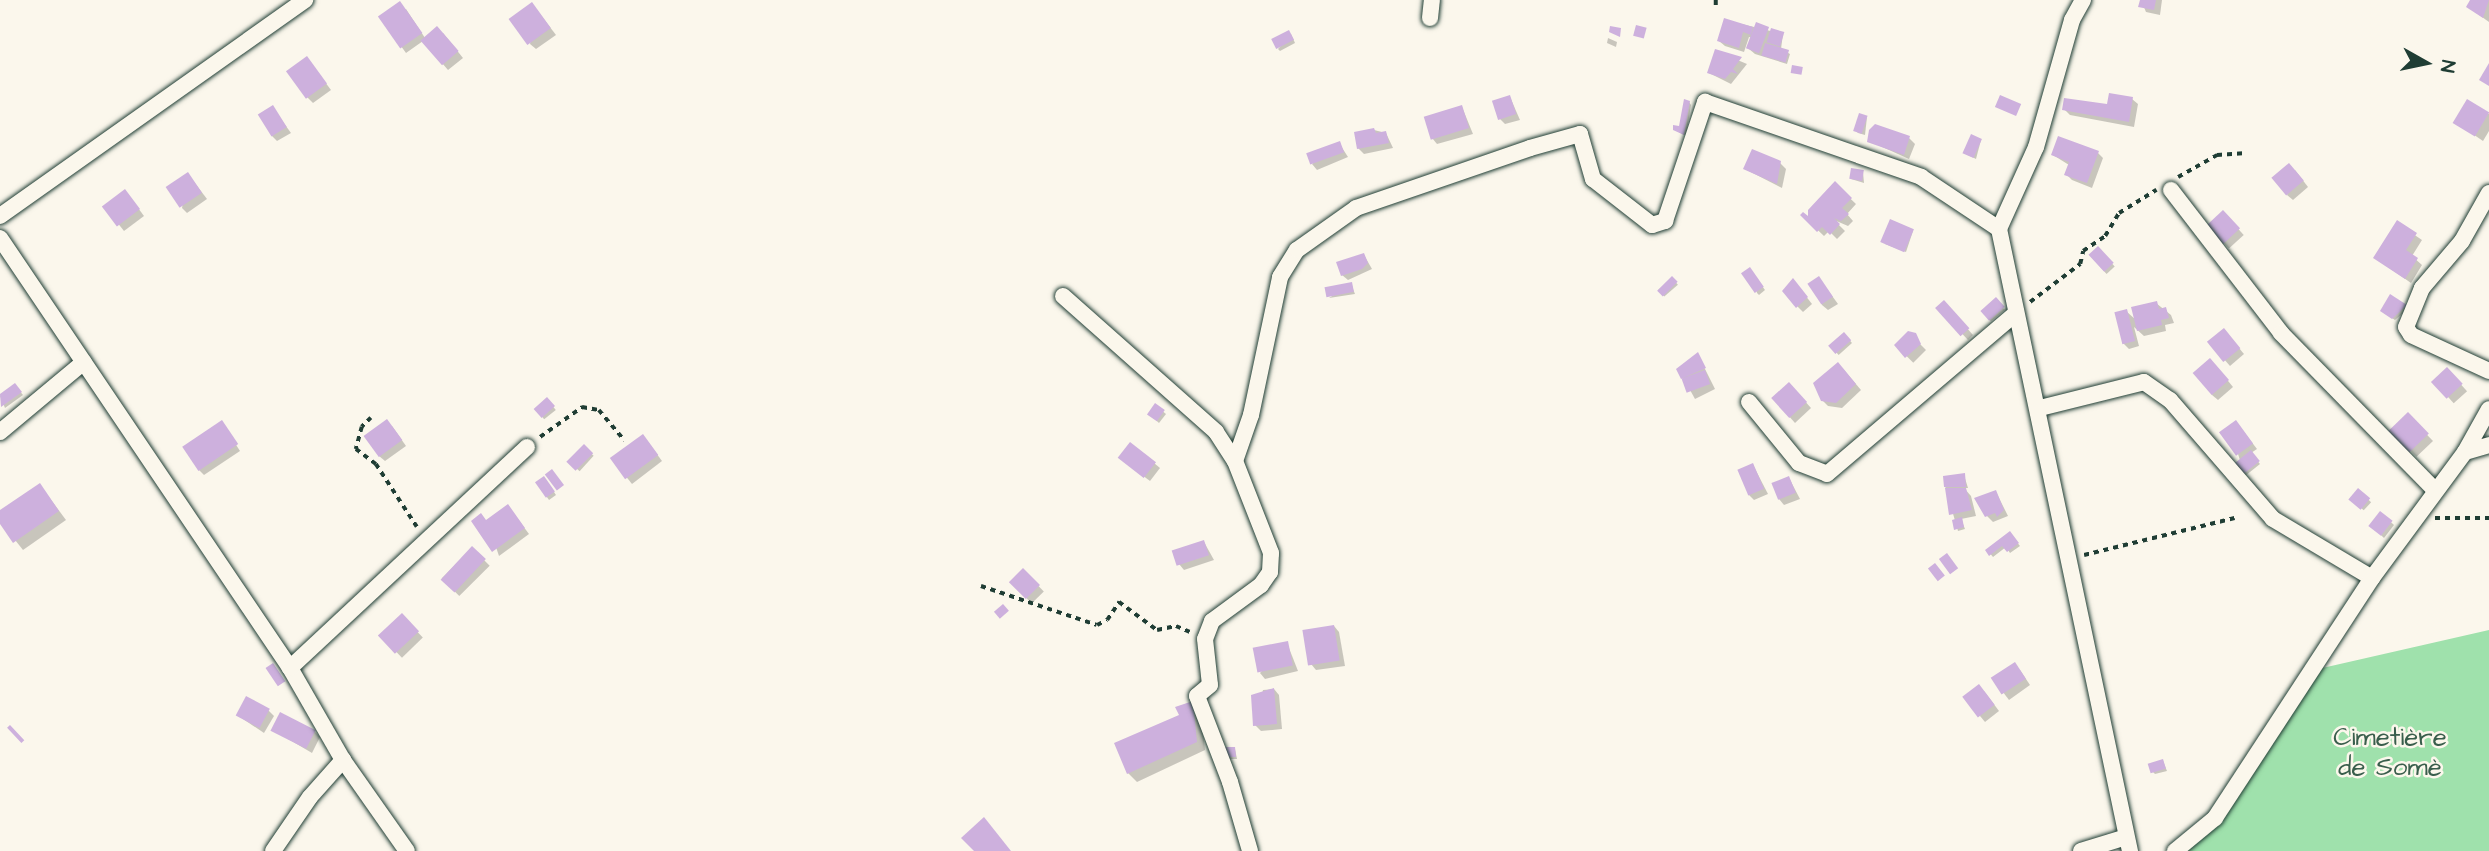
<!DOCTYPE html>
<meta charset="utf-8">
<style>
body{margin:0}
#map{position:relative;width:2489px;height:851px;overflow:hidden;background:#fbf7ec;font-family:"Architects Daughter",sans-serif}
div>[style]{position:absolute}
.green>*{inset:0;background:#9fe1ac}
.shadow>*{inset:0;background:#0003;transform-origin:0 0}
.building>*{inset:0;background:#cdb0dd;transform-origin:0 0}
.path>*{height:3.5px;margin-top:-1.75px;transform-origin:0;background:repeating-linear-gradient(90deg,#1f3d34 0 5px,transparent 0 10px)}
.roads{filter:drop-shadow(0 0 2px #1f3d34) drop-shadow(0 0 2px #1f3d34)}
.street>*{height:16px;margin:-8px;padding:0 8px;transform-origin:8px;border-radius:8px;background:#fbf7ec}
span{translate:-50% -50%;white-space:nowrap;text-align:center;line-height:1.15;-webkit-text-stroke:5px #fbf7ec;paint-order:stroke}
.park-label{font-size:26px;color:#395e4c}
.north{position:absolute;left:2391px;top:28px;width:70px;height:70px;-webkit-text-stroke:5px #fbf7ec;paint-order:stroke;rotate:99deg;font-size:19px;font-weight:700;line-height:28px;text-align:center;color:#1f3d34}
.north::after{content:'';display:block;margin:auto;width:24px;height:32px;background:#1f3d34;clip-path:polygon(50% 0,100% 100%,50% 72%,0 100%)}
</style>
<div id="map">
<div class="green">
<div style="clip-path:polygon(2489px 630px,2489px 851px,2180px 851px,2218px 819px,2318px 669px)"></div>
</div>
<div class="shadow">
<div style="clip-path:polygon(2141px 0,2162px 0,2160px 15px,2146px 12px)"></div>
<div style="clip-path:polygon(2472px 0,2489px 0,2489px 22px,2468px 7px)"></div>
<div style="clip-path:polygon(406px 9px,425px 38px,443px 33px,463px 58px,448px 70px,423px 41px,406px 53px,380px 17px)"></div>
<div style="clip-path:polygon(537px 10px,556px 35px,536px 49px,530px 44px)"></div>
<div style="clip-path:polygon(1725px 20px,1783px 34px,1781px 49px,1790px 54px,1787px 64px,1755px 54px,1749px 49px,1753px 38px,1749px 37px,1744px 52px,1725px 46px,1719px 41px)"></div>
<div style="clip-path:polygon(1291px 34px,1295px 43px,1280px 51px,1278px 49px)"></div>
<div style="clip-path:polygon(1608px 38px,1617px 42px,1616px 47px,1607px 43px)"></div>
<div style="clip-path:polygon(1716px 51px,1747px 64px,1731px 84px,1709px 73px)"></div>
<div style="clip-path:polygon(307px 58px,331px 90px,313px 103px,307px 97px)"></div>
<div style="clip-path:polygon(1510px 97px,1520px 120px,1505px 124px,1500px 119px)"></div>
<div style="clip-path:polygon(2132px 99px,2138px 104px,2134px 127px,2070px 115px,2064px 109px,2109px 106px)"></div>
<div style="clip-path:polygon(2468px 101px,2489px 114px,2489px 131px,2483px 141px,2455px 122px)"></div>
<div style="clip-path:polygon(1689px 102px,1691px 105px,1686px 136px,1675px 130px,1681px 128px)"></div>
<div style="clip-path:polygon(1462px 107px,1473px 134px,1437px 144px,1432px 138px)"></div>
<div style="clip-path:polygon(273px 108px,291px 133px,277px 141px,272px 136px)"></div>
<div style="clip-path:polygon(1867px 117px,1865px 135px,1858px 133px,1856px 131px)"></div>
<div style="clip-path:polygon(1374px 130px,1386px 133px,1393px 148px,1364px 154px,1358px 148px)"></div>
<div style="clip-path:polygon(1909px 138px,1915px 144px,1909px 159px,1869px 141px)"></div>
<div style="clip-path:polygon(1981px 140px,1976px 159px,1964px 153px)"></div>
<div style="clip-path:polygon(1339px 143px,1348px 157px,1317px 170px,1312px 164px)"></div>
<div style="clip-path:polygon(2098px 153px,2103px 158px,2092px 188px,2072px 180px,2066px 174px,2069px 165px,2053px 155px)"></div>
<div style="clip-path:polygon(1780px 163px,1786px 169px,1782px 188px,1745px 169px)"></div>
<div style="clip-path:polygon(2295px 170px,2308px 187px,2293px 200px,2287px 195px)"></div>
<div style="clip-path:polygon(1863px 172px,1864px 183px,1851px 179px)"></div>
<div style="clip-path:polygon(188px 174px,207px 199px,187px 213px,182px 208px)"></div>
<div style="clip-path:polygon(1835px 184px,1856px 204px,1847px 214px,1853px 221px,1848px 226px,1834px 220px,1845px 231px,1837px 239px,1829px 231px,1824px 236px,1802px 215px,1809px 221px)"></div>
<div style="clip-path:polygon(130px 197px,144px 216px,124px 231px,105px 207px)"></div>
<div style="left:2223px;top:212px;width:31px;height:20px;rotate:48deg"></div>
<div style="clip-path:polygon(2397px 223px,2422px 240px,2412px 256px,2422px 265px,2411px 283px,2375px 258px)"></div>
<div style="clip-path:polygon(1913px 231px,1906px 252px,1885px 244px)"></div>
<div style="left:2098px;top:248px;width:25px;height:11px;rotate:48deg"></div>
<div style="clip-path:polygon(1364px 255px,1372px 269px,1348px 280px,1342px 275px)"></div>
<div style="clip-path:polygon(1752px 272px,1765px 290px,1759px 295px,1757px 293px)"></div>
<div style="left:1672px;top:278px;width:9px;height:18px;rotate:49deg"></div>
<div style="clip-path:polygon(1819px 278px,1838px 304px,1828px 310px,1822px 305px)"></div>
<div style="clip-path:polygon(1351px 284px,1355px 294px,1329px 298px)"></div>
<div style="clip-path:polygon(1798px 286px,1812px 304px,1803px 312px,1797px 306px)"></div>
<div style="clip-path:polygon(2391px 297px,2408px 309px,2395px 320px,2384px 313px)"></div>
<div style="left:1996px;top:299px;width:14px;height:18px;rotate:51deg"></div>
<div style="clip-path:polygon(1944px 302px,1973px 335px,1968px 340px,1938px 308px)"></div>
<div style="clip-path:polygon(2156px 303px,2171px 315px,2174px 323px,2165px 325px,2166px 331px,2144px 336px,2134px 327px,2139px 346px,2129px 349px,2123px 343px,2126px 311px,2136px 320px)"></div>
<div style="left:1909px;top:333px;width:24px;height:18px;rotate:45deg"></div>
<div style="left:1844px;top:334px;width:12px;height:18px;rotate:48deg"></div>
<div style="clip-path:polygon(2229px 336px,2244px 354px,2230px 366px,2209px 342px)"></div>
<div style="clip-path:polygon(1698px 355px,1715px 389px,1695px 399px,1679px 370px)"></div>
<div style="clip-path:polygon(2215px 365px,2233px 387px,2218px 400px,2212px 395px)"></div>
<div style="left:2447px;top:369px;width:30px;height:18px;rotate:48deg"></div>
<div style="clip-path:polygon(1844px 370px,1861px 390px,1842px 408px,1828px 406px,1822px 400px)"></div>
<div style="clip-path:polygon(15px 385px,23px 395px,5px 408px,0 396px)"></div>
<div style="clip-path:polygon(1795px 390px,1811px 408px,1795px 423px,1773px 398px)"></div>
<div style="left:547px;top:399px;width:14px;height:15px;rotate:51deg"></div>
<div style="clip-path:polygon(1155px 405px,1166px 414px,1159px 423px,1149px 414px)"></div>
<div style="left:2408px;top:415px;width:36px;height:23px;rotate:46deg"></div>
<div style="clip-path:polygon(224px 426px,240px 451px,204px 475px,199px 470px)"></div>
<div style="clip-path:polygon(392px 426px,406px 446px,385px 461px,379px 456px)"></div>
<div style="clip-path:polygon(2241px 428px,2257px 449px,2251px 453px,2260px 464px,2245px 476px,2238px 454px)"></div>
<div style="clip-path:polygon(648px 442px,662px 461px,632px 484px,612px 459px)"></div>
<div style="left:584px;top:447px;width:13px;height:21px;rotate:42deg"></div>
<div style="clip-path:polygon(1126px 463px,1154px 463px,1160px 468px,1150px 481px)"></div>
<div style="clip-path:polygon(1753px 465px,1768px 494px,1754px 500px,1749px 495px)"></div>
<div style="clip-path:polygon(1964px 475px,1968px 488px,1964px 488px,1971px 496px,1976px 516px,1961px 519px,1965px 529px,1958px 531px,1945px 486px)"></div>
<div style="clip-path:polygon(1789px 478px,1800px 499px,1784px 505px,1779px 499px)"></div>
<div style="clip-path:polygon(546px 480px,556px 495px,549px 500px,537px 483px)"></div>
<div style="clip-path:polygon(40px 485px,66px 520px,23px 550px,0 521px,0 513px)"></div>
<div style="left:2358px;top:490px;width:18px;height:11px;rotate:43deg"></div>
<div style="clip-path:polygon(1996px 492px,2008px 516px,1993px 522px,1987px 516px)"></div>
<div style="clip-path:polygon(508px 506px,529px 534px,499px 556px,487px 521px)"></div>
<div style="clip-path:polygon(2381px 513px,2394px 525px,2384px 538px,2371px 526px)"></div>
<div style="clip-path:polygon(2012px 536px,2020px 546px,2010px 553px,2006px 547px,1993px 557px,1988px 551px)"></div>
<div style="clip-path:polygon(1204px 542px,1214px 560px,1184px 570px,1179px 564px)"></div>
<div style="left:472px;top:548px;width:25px;height:43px;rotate:45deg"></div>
<div style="left:1023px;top:570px;width:30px;height:17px;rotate:46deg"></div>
<div style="left:402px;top:616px;width:30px;height:29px;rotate:46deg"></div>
<div style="clip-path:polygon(1334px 626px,1339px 632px,1345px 666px,1316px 670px,1311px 664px)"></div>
<div style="clip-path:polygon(1287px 643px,1298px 671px,1265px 679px,1260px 673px)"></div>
<div style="clip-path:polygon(2020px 670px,2030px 685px,2009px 700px,1993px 679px)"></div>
<div style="clip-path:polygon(1274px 689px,1279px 695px,1282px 729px,1261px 731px,1255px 725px,1263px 690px)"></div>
<div style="clip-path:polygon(1984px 691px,1999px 711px,1985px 722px,1980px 716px)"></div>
<div style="clip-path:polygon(1193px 703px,1201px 712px,1205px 750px,1137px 782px,1128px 773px)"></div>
<div style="clip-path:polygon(268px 710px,274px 716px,264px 733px,237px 715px)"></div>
<div style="clip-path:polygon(273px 730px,315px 732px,320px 737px,312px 753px)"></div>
<div style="clip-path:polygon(1235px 749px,1237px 759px,1227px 759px)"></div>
<div style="clip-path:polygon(2163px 761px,2167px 771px,2155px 774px,2153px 772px)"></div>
</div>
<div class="building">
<div style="clip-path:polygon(2140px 0,2156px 0,2154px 10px,2138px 7px)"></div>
<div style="clip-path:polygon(2470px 0,2489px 0,2483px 18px,2466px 7px)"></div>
<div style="left:400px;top:1px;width:39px;height:27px;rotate:55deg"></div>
<div style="left:532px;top:2px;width:32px;height:29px;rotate:54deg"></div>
<div style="clip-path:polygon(1724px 18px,1753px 27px,1751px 35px,1743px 32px,1739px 48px,1717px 41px)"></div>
<div style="left:1756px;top:22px;width:14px;height:28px;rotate:21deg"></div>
<div style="left:1636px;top:25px;width:11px;height:11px;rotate:15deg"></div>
<div style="left:437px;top:26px;width:33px;height:22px;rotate:49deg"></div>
<div style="clip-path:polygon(1610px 26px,1621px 28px,1620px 37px,1609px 32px)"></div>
<div style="left:1771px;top:28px;width:14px;height:15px;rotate:17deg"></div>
<div style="left:1289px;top:30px;width:11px;height:20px;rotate:63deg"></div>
<div style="left:1765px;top:43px;width:25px;height:13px;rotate:16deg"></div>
<div style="clip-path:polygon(1715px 49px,1742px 57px,1733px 69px,1738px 74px,1731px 72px,1725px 79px,1707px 73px)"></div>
<div style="left:307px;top:56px;width:34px;height:26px;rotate:54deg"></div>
<div style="clip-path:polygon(2489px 63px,2489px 86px,2479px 80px)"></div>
<div style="left:1792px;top:65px;width:11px;height:8px;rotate:10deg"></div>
<div style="clip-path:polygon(2109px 93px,2133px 97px,2129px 122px,2062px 110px,2064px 98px,2107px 104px)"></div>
<div style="left:1510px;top:95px;width:20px;height:19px;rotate:72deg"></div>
<div style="left:2000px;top:95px;width:23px;height:13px;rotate:23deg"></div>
<div style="clip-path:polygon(1684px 99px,1690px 101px,1684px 135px,1673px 130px,1673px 125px,1679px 126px)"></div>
<div style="left:2467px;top:99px;width:26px;height:28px;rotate:31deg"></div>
<div style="left:273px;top:105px;width:26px;height:18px;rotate:58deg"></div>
<div style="left:1462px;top:105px;width:24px;height:40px;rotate:73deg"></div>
<div style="left:1859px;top:113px;width:9px;height:19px;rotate:18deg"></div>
<div style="clip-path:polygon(1875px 124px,1910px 136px,1904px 155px,1867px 142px,1869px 130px)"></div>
<div style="clip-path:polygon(1374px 128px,1376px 133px,1386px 131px,1389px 143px,1357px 149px,1354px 132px)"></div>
<div style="left:1971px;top:134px;width:12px;height:21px;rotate:24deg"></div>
<div style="clip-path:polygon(2058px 136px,2099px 151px,2087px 183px,2064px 175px,2069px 162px,2051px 155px)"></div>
<div style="left:1340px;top:141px;width:12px;height:36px;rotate:70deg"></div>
<div style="clip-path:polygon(1752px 149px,1781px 161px,1777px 184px,1743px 169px)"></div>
<div style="left:2289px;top:163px;width:23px;height:23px;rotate:50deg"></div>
<div style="left:1851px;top:168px;width:13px;height:11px;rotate:9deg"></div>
<div style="left:188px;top:172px;width:25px;height:27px;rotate:56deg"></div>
<div style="clip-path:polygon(1835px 181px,1852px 198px,1842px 208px,1849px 214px,1841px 221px,1834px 218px,1840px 224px,1830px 235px,1822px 227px,1817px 232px,1800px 215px,1803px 212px,1808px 216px,1808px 210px)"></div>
<div style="left:125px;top:189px;width:25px;height:29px;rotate:53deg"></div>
<div style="left:2223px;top:210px;width:25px;height:23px;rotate:47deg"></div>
<div style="left:1890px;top:219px;width:26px;height:25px;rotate:23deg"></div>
<div style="clip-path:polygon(2397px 220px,2417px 233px,2406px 250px,2418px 258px,2405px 279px,2373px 258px)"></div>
<div style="left:2098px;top:246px;width:23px;height:13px;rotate:47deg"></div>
<div style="clip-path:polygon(1364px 253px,1368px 263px,1362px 269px,1341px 276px,1336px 262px)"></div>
<div style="left:1750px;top:267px;width:24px;height:11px;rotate:55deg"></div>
<div style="left:1672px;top:276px;width:8px;height:21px;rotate:45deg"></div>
<div style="left:1819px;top:276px;width:25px;height:14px;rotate:56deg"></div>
<div style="clip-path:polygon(1793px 278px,1808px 297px,1796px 308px,1782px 291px)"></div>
<div style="left:1352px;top:282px;width:10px;height:28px;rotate:79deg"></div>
<div style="clip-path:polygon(2390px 294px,2407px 305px,2392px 319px,2380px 311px)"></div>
<div style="left:1996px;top:297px;width:13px;height:21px;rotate:48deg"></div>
<div style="left:1944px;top:300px;width:38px;height:12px;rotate:48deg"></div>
<div style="clip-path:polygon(2157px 301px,2159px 309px,2166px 307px,2169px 318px,2161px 320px,2162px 325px,2137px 331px,2131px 307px)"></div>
<div style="left:2127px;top:309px;width:33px;height:13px;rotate:76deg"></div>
<div style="left:2224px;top:328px;width:26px;height:22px;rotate:51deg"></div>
<div style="clip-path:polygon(1908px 331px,1916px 333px,1921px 344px,1905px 358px,1894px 345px)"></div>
<div style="left:1844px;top:332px;width:11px;height:21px;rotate:49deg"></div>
<div style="clip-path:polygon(1698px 352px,1706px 368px,1681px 379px,1676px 369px)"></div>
<div style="left:2210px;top:358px;width:29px;height:23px;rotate:49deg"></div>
<div style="clip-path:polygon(1838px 362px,1856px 384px,1836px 403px,1821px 401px,1813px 383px)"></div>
<div style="left:2447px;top:367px;width:23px;height:22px;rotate:47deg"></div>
<div style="left:1705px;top:370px;width:15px;height:25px;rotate:70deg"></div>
<div style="left:1789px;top:382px;width:27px;height:24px;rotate:48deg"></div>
<div style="clip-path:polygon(15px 383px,22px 392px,1px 407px,0 394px)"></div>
<div style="left:547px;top:397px;width:12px;height:18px;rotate:48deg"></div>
<div style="left:1155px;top:403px;width:12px;height:14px;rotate:35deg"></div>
<div style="left:2408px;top:412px;width:30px;height:28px;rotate:46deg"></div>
<div style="left:387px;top:419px;width:26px;height:29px;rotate:54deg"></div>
<div style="left:222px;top:420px;width:29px;height:48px;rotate:56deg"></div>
<div style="left:2236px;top:420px;width:29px;height:21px;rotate:54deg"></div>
<div style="left:643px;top:434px;width:26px;height:41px;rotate:54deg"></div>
<div style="left:1130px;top:442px;width:33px;height:20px;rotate:38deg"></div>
<div style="left:584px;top:444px;width:13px;height:25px;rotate:45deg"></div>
<div style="left:2251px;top:450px;width:14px;height:23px;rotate:51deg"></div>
<div style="left:1753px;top:463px;width:28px;height:17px;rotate:67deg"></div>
<div style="left:552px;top:469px;width:20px;height:9px;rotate:53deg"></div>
<div style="clip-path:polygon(1965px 473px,1966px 487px,1944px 487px,1943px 476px)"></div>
<div style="left:544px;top:476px;width:19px;height:11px;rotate:55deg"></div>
<div style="left:1789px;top:476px;width:18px;height:19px;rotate:68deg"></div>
<div style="clip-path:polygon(40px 483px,59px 511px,13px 543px,0 524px,0 510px)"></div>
<div style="clip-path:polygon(1945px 488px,1966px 488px,1972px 510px,1949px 515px)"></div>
<div style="left:2358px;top:488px;width:16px;height:15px;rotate:40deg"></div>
<div style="clip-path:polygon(1996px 490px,2004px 510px,1997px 517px,1995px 513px,1985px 517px,1974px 498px)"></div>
<div style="clip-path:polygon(508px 504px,525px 528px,492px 552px,471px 521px,481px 513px,486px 520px)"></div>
<div style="left:2380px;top:511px;width:16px;height:19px;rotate:38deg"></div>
<div style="clip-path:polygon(1962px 517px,1964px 527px,1954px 530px,1952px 520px)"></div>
<div style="clip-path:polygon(2010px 531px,2019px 543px,2007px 552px,2002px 546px,1989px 556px,1985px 550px)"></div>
<div style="left:1204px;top:540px;width:16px;height:34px;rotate:72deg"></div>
<div style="left:472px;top:546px;width:19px;height:46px;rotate:43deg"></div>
<div style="left:1947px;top:553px;width:19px;height:10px;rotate:54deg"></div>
<div style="left:1935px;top:563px;width:16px;height:9px;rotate:52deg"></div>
<div style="left:1023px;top:568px;width:24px;height:20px;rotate:45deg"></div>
<div style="left:1003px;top:604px;width:9px;height:12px;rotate:49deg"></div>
<div style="left:402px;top:613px;width:25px;height:33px;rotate:47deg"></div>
<div style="left:1334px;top:625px;width:36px;height:32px;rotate:81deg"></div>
<div style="left:1288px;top:641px;width:25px;height:36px;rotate:79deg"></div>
<div style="left:2015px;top:662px;width:20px;height:29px;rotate:57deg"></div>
<div style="left:273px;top:663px;width:22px;height:9px;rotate:56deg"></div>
<div style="left:1979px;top:684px;width:26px;height:21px;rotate:53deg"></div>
<div style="clip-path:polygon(1274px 688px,1277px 724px,1253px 726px,1251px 695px)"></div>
<div style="left:246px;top:696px;width:27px;height:22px;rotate:28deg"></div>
<div style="clip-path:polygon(1193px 701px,1197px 742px,1127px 774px,1114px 743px,1179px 715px,1175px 707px)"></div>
<div style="left:280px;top:712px;width:40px;height:21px;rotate:27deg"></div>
<div style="left:10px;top:725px;width:21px;height:4px;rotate:47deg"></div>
<div style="clip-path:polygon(1222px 747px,1235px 747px,1236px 757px,1223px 757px)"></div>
<div style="left:2163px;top:759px;width:10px;height:16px;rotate:73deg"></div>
<div style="clip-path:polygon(984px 817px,1011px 851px,974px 851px,961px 838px)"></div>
</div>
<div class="path">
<div style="left:1716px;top:0;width:7px;rotate:90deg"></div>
<div style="left:2178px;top:177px;width:45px;rotate:-29.4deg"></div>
<div style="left:2217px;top:155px;width:26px;rotate:-4deg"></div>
<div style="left:2030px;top:302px;width:63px;rotate:-37.2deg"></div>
<div style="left:2080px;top:264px;width:13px;rotate:-77deg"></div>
<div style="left:2083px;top:251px;width:27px;rotate:-34deg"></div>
<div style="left:2105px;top:236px;width:27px;rotate:-59deg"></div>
<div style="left:2119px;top:213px;width:44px;rotate:-31.9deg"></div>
<div style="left:371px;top:418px;width:13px;rotate:135deg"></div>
<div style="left:362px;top:427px;width:23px;rotate:105deg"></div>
<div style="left:356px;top:449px;width:25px;rotate:37deg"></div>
<div style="left:376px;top:464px;width:75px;rotate:56.9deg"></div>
<div style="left:540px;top:437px;width:52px;rotate:-35.5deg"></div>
<div style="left:582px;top:407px;width:17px;rotate:10deg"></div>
<div style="left:599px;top:410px;width:40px;rotate:50deg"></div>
<div style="left:2435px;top:518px;width:54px"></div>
<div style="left:2084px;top:555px;width:155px;rotate:-13.8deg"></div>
<div style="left:981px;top:586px;width:122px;rotate:18.6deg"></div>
<div style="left:1097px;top:625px;width:11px;rotate:-27deg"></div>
<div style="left:1107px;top:620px;width:22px;rotate:-56deg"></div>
<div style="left:1119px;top:602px;width:47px;rotate:36.4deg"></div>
<div style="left:1157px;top:630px;width:19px;rotate:-12deg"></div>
<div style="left:1176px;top:626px;width:15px;rotate:23deg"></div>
</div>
<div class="roads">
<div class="street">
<div style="left:2083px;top:0;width:23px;rotate:119deg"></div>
<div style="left:2072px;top:20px;width:132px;rotate:105.8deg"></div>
<div style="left:2036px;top:147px;width:90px;rotate:114.3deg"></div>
<div style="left:1999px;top:229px;width:636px;rotate:78.11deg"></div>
<div style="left:1430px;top:18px;width:18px;rotate:-84deg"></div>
<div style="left:2171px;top:190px;width:180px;rotate:52.4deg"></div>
<div style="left:2281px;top:333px;width:219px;rotate:45.6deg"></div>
<div style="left:2489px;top:193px;width:55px;rotate:119.4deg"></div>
<div style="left:2462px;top:241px;width:62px;rotate:130.4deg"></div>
<div style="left:2422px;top:288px;width:42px;rotate:112.3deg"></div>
<div style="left:2406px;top:327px;width:9px;rotate:58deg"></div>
<div style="left:2411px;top:335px;width:86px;rotate:24.8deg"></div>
<div style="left:0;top:216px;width:374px;rotate:-35.3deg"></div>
<div style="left:0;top:238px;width:519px;rotate:56deg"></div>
<div style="left:290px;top:668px;width:106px;rotate:60.1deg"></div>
<div style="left:343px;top:760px;width:111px;rotate:54.9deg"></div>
<div style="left:1063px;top:296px;width:205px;rotate:41.6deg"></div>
<div style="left:1216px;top:432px;width:35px;rotate:57deg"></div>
<div style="left:1235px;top:461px;width:99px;rotate:68.6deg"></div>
<div style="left:1271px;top:553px;width:19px;rotate:93deg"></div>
<div style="left:1270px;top:572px;width:16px;rotate:125deg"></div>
<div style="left:1261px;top:585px;width:61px;rotate:143.7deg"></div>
<div style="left:1212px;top:621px;width:19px;rotate:111deg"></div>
<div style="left:1205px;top:639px;width:46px;rotate:83.8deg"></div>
<div style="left:1210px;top:685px;width:17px;rotate:140deg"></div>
<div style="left:1197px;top:696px;width:92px;rotate:69deg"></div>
<div style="left:1230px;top:782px;width:72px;rotate:73.8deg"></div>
<div style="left:1749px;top:402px;width:79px;rotate:50.7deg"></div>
<div style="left:1799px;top:463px;width:30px;rotate:21deg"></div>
<div style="left:1827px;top:474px;width:247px;rotate:-40.4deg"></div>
<div style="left:2040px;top:408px;width:107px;rotate:-14deg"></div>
<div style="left:2144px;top:382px;width:32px;rotate:35deg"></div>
<div style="left:2170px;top:400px;width:157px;rotate:49.1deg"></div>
<div style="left:2273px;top:519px;width:115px;rotate:30.8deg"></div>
<div style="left:0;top:432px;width:109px;rotate:-39.8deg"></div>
<div style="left:2465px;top:452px;width:25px;rotate:-16deg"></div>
<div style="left:1235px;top:461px;width:49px;rotate:-70.8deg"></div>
<div style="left:1251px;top:415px;width:141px;rotate:-78.1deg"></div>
<div style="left:1280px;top:277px;width:32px;rotate:-58deg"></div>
<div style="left:1297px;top:250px;width:72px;rotate:-35.4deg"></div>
<div style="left:1356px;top:208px;width:184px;rotate:-19deg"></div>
<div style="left:1530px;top:148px;width:52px;rotate:-15.6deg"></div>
<div style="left:1580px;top:134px;width:47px;rotate:73.9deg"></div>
<div style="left:1593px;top:179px;width:75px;rotate:37.9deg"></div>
<div style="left:1652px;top:225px;width:14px;rotate:-17deg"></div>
<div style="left:1665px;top:221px;width:126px;rotate:-71.4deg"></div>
<div style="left:1705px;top:102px;width:229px;rotate:19.1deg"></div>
<div style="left:1921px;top:177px;width:94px;rotate:33.7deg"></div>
<div style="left:290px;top:668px;width:324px;rotate:-43deg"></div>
<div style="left:273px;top:851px;width:65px;rotate:-55.6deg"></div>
<div style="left:310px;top:797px;width:50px;rotate:-48.3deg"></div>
<div style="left:2081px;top:851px;width:47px;rotate:-17.3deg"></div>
<div style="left:2175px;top:851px;width:52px;rotate:-39.5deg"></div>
<div style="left:2215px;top:818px;width:287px;rotate:-56.8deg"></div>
<div style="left:2372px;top:578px;width:157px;rotate:-53.6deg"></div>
<div style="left:2465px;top:452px;width:49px;rotate:-60.8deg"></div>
</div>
</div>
<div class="park-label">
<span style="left:2390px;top:753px">Cimetière<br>de Somè</span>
</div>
<div class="north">N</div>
</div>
